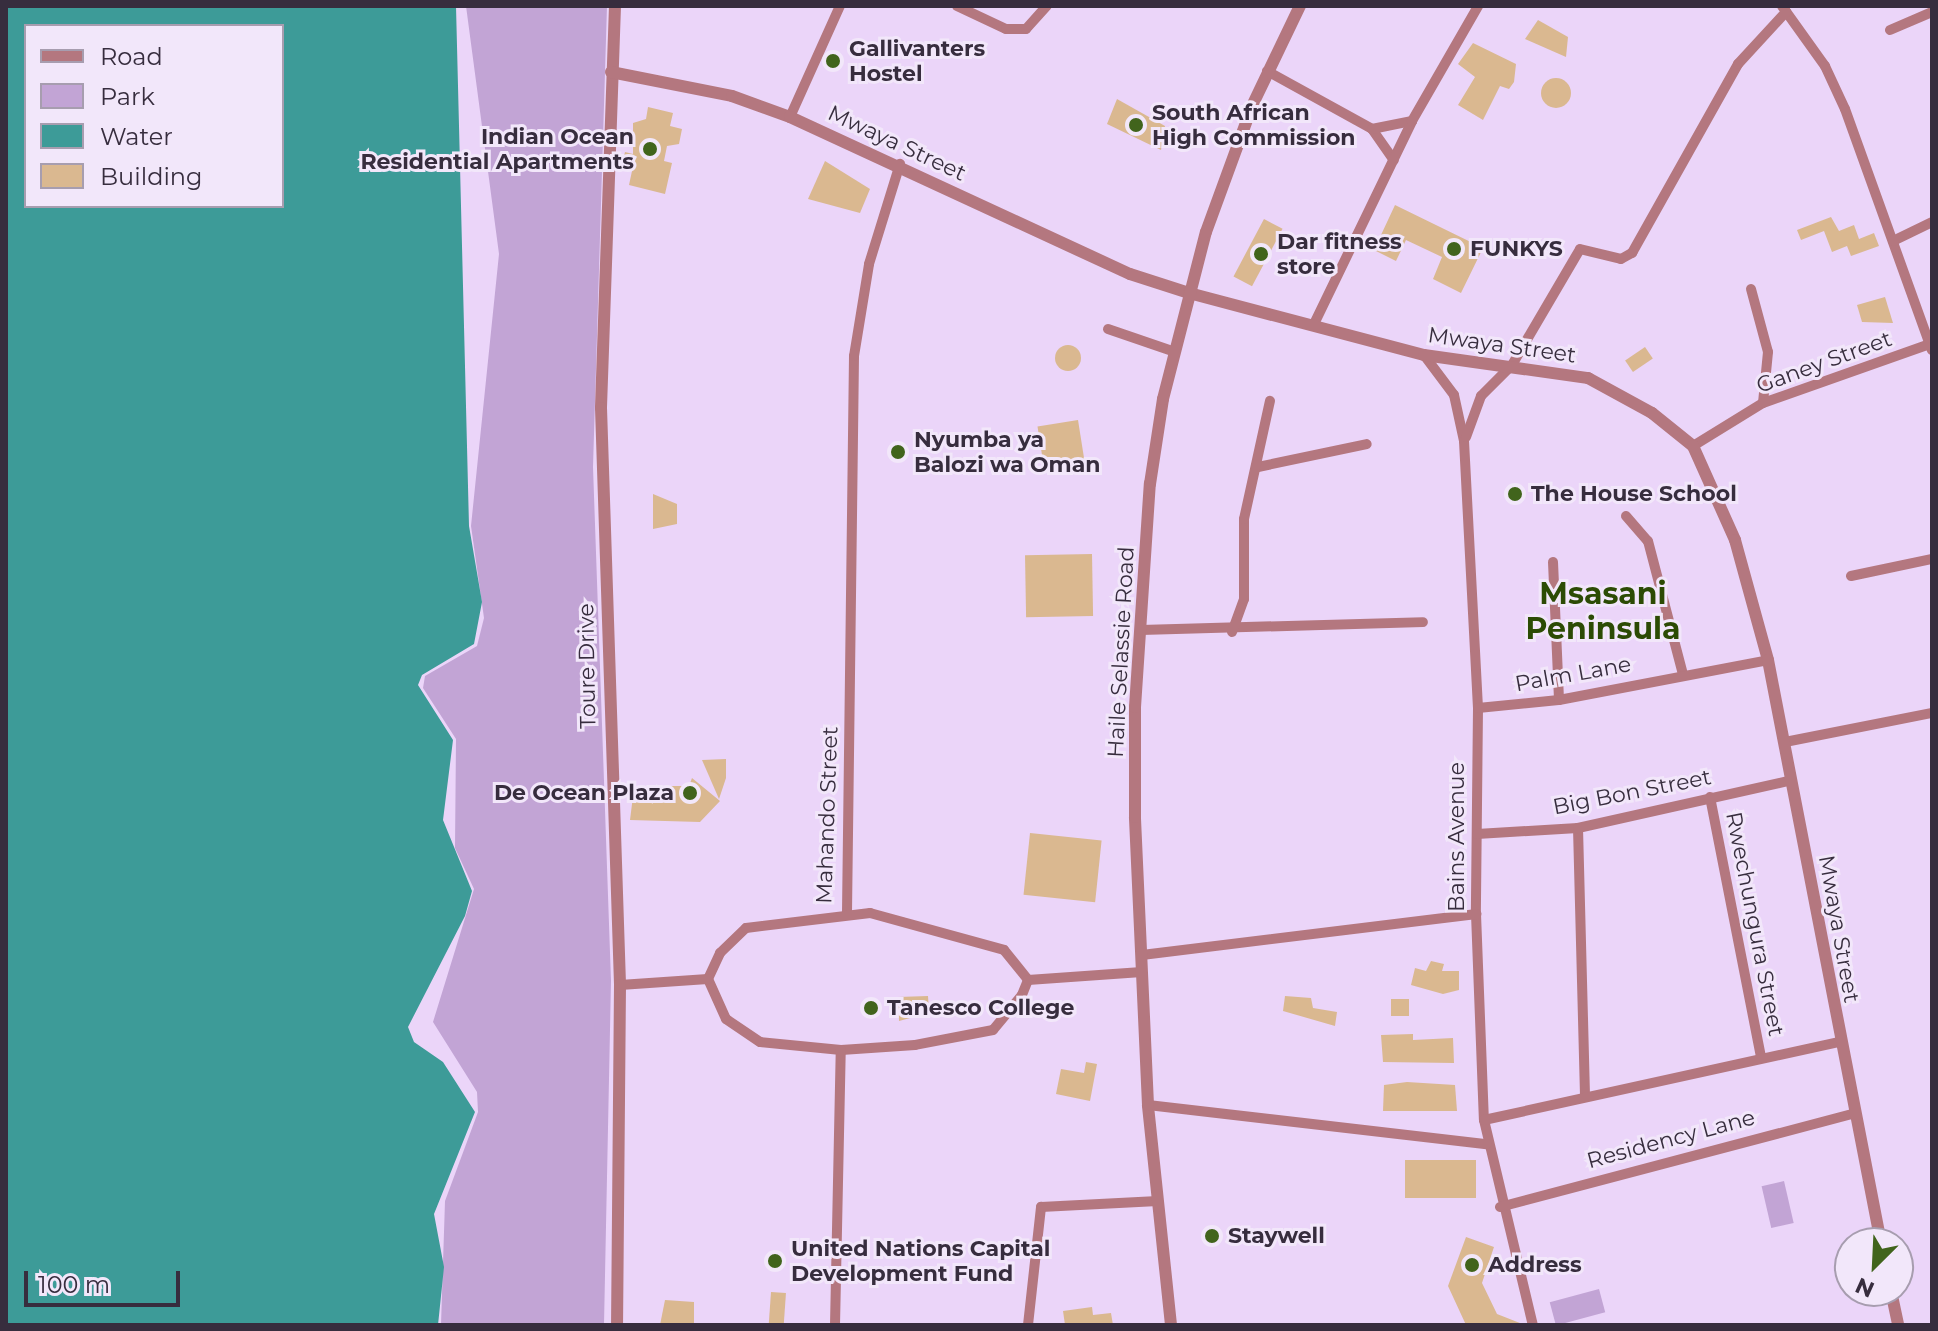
<!DOCTYPE html>
<style>
body{margin:0}
#map{position:relative;width:1938px;height:1331px;overflow:hidden;background:#ebd5f9;font-family:Montserrat,sans-serif}
div>[style]{position:absolute}
.green>*{inset:0;background:#c2a4d5;transform-origin:0 0}
.water>*{inset:0;background:#3d9b98}
.building>*{inset:0;background:#dab890;transform-origin:0 0}
.round{border-radius:50%}
.minor>*{height:10px;margin:-5px;padding:0 5px;transform-origin:5px;border-radius:5px;background:#b4777f}
.tertiary>*{height:12px;margin:-6px;padding:0 6px;transform-origin:6px;border-radius:6px;background:#b4777f}
.dots>*{width:22px;height:22px;translate:-50% -50%;box-sizing:border-box;border:4px solid #f2e7fa;border-radius:50%}
span{translate:-50% -50%;white-space:nowrap;text-align:center;line-height:1.15;-webkit-text-stroke:6px #f2e7fa;paint-order:stroke}
.poi-label{font-size:22px;color:#372d3e;font-weight:700}
.left{translate:0 -50%;text-align:left}
.right{translate:-100% -50%;text-align:right}
.street-label{font-size:22px;color:#372d3e}
.district-label{font-size:30px;color:#2c4b04;font-weight:700}
.frame{position:absolute;inset:0;border:8px solid #372d3e;pointer-events:none}
.legend{position:absolute;left:24px;top:24px;width:260px;height:184px;box-sizing:border-box;background:#f2e7fa;border:2px solid #a79daf;margin:0;padding:10px 14px;list-style:none;font-size:24px;color:#372d3e}
.legend li{display:flex;align-items:center;gap:16px;height:40px}
.legend b{width:40px;border:2px solid #a79daf}
.north{position:absolute;left:1834px;top:1227px;width:80px;height:80px;box-sizing:border-box;background:#f2e7fa;border:2px solid #a79daf;border-radius:50%;rotate:204deg;font-size:22px;font-weight:700;line-height:32px;text-align:center;color:#372d3e}
.north::after{content:'';display:block;margin:auto;width:28px;height:36px;background:#41641c;clip-path:polygon(50% 0,100% 100%,50% 72%,0 100%)}
.scale{position:absolute;left:24px;top:1271px;width:156px;height:36px;box-sizing:border-box;border:4px solid #372d3e;border-top:0;padding-left:10px;font-size:24px;line-height:28px;white-space:nowrap;color:#372d3e;-webkit-text-stroke:6px #f2e7fa;paint-order:stroke}
</style>
<div id="map">
<div class="green">
<div style="clip-path:polygon(466px 6px,607px 6px,593px 467px,611px 981px,604px 1325px,441px 1325px,445px 1201px,478px 1112px,477px 1092px,433px 1022px,474px 889px,455px 848px,456px 739px,423px 688px,425px 676px,477px 646px,484px 618px,471px 526px,499px 254px)"></div>
<div style="left:1784px;top:1181px;width:43px;height:23px;rotate:77deg"></div>
<div style="left:1599px;top:1289px;width:24px;height:51px;rotate:75deg"></div>
</div>
<div class="water">
<div style="clip-path:polygon(evenodd,6px 6px,456px 6px,469px 526px,482px 602px,474px 644px,422px 675px,418px 685px,453px 740px,443px 820px,472px 891px,465px 916px,408px 1027px,414px 1042px,443px 1062px,475px 1112px,434px 1214px,444px 1267px,438px 1325px,6px 1325px,6px 6px,26px 26px,282px 26px,282px 206px,26px 206px,26px 26px)"></div>
</div>
<div class="building">
<div style="clip-path:polygon(1538px 20px,1568px 37px,1566px 57px,1525px 39px)"></div>
<div style="clip-path:polygon(1473px 43px,1516px 64px,1514px 82px,1509px 89px,1500px 86px,1483px 120px,1458px 105px,1475px 77px,1458px 64px)"></div>
<div class="round" style="left:1541px;top:78px;width:30px;height:30px"></div>
<div style="clip-path:polygon(1117px 99px,1165px 126px,1161px 150px,1107px 124px)"></div>
<div style="clip-path:polygon(648px 107px,673px 113px,670px 126px,682px 129px,679px 144px,667px 146px,664px 161px,672px 163px,665px 194px,629px 185px,632px 171px,623px 160px,625px 152px,633px 154px,633px 123px,646px 119px)"></div>
<div style="clip-path:polygon(825px 161px,870px 189px,860px 213px,808px 199px)"></div>
<div style="clip-path:polygon(1395px 205px,1483px 248px,1461px 293px,1433px 279px,1442px 257px,1406px 240px,1396px 261px,1374px 250px)"></div>
<div style="clip-path:polygon(1831px 217px,1839px 231px,1854px 225px,1859px 239px,1874px 233px,1879px 246px,1851px 256px,1847px 246px,1832px 252px,1824px 231px,1801px 240px,1797px 230px)"></div>
<div style="left:1264px;top:219px;width:21px;height:65px;rotate:28deg"></div>
<div style="clip-path:polygon(1885px 297px,1893px 323px,1862px 322px,1857px 305px)"></div>
<div class="round" style="left:1055px;top:345px;width:26px;height:26px"></div>
<div style="left:1645px;top:347px;width:14px;height:24px;rotate:56deg"></div>
<div style="left:1078px;top:420px;width:39px;height:41px;rotate:81deg"></div>
<div style="clip-path:polygon(653px 494px,677px 504px,677px 524px,653px 529px)"></div>
<div style="left:1092px;top:554px;width:62px;height:67px;rotate:89deg"></div>
<div style="clip-path:polygon(726px 759px,726px 778px,719px 799px,702px 760px)"></div>
<div style="clip-path:polygon(692px 778px,720px 801px,700px 822px,630px 820px,633px 796px,654px 798px,672px 786px,689px 786px)"></div>
<div style="left:1030px;top:833px;width:72px;height:62px;rotate:6deg"></div>
<div style="clip-path:polygon(1431px 961px,1444px 964px,1442px 971px,1459px 971px,1459px 990px,1443px 994px,1411px 985px,1415px 968px,1426px 971px)"></div>
<div style="clip-path:polygon(928px 996px,929px 1013px,899px 1021px,898px 997px)"></div>
<div style="clip-path:polygon(1285px 996px,1311px 998px,1313px 1008px,1337px 1012px,1335px 1026px,1283px 1011px)"></div>
<div style="left:1409px;top:999px;width:17px;height:18px;rotate:90deg"></div>
<div style="clip-path:polygon(1413px 1034px,1413px 1040px,1453px 1038px,1454px 1063px,1383px 1062px,1381px 1035px)"></div>
<div style="clip-path:polygon(1086px 1062px,1097px 1064px,1090px 1101px,1056px 1094px,1061px 1069px,1084px 1073px)"></div>
<div style="clip-path:polygon(1407px 1082px,1455px 1085px,1457px 1111px,1383px 1111px,1384px 1085px)"></div>
<div style="left:1405px;top:1160px;width:71px;height:38px"></div>
<div style="clip-path:polygon(1466px 1237px,1494px 1247px,1482px 1283px,1497px 1314px,1525px 1325px,1466px 1325px,1448px 1286px)"></div>
<div style="left:771px;top:1292px;width:15px;height:33px;rotate:4deg"></div>
<div style="clip-path:polygon(665px 1300px,694px 1302px,694px 1325px,660px 1325px)"></div>
<div style="clip-path:polygon(1092px 1307px,1093px 1315px,1111px 1313px,1113px 1325px,1065px 1325px,1063px 1311px)"></div>
</div>
<div class="minor">
<div style="left:957px;top:6px;width:54px;rotate:25.1deg"></div>
<div style="left:1006px;top:29px;width:20px"></div>
<div style="left:1026px;top:29px;width:31px;rotate:-48deg"></div>
<div style="left:1782px;top:6px;width:74px;rotate:54.4deg"></div>
<div style="left:1825px;top:66px;width:47px;rotate:65.1deg"></div>
<div style="left:1845px;top:109px;width:256px;rotate:70.2deg"></div>
<div style="left:1890px;top:30px;width:46px;rotate:-23.2deg"></div>
<div style="left:1267px;top:71px;width:120px;rotate:28.9deg"></div>
<div style="left:1372px;top:129px;width:38px;rotate:55deg"></div>
<div style="left:790px;top:117px;width:122px;rotate:-65.8deg"></div>
<div style="left:1372px;top:129px;width:41px;rotate:-11.3deg"></div>
<div style="left:1893px;top:241px;width:43px;rotate:-26deg"></div>
<div style="left:1751px;top:289px;width:65px;rotate:74.9deg"></div>
<div style="left:1768px;top:352px;width:51px;rotate:95.6deg"></div>
<div style="left:1315px;top:322px;width:223px;rotate:-64.2deg"></div>
<div style="left:1412px;top:121px;width:133px;rotate:-60.1deg"></div>
<div style="left:1108px;top:329px;width:71px;rotate:18.9deg"></div>
<div style="left:1424px;top:355px;width:50px;rotate:53.1deg"></div>
<div style="left:1454px;top:395px;width:47px;rotate:77.7deg"></div>
<div style="left:1464px;top:441px;width:267px;rotate:87deg"></div>
<div style="left:1478px;top:708px;width:206px;rotate:90.6deg"></div>
<div style="left:1476px;top:914px;width:206px;rotate:87.8deg"></div>
<div style="left:1484px;top:1120px;width:211px;rotate:76.6deg"></div>
<div style="left:1466px;top:437px;width:44px;rotate:-69.9deg"></div>
<div style="left:1481px;top:396px;width:44px;rotate:-45deg"></div>
<div style="left:1512px;top:365px;width:134px;rotate:-59.6deg"></div>
<div style="left:1580px;top:249px;width:42px;rotate:13.7deg"></div>
<div style="left:1621px;top:259px;width:13px;rotate:-29deg"></div>
<div style="left:1632px;top:253px;width:217px;rotate:-60.7deg"></div>
<div style="left:1738px;top:64px;width:71px;rotate:-47.3deg"></div>
<div style="left:1693px;top:446px;width:82px;rotate:-31.6deg"></div>
<div style="left:1763px;top:403px;width:177px;rotate:-19.5deg"></div>
<div style="left:1258px;top:467px;width:111px;rotate:-11.9deg"></div>
<div style="left:1626px;top:516px;width:33px;rotate:49deg"></div>
<div style="left:1648px;top:541px;width:138px;rotate:75.3deg"></div>
<div style="left:1553px;top:562px;width:138px;rotate:87.5deg"></div>
<div style="left:1851px;top:576px;width:83px;rotate:-11.9deg"></div>
<div style="left:1141px;top:630px;width:282px;rotate:-1.6deg"></div>
<div style="left:1232px;top:632px;width:35px;rotate:-70deg"></div>
<div style="left:1244px;top:599px;width:80px;rotate:-90deg"></div>
<div style="left:1244px;top:519px;width:121px;rotate:-77.6deg"></div>
<div style="left:1478px;top:708px;width:81px;rotate:-5.6deg"></div>
<div style="left:1559px;top:700px;width:213px;rotate:-10.8deg"></div>
<div style="left:1785px;top:742px;width:150px;rotate:-11.2deg"></div>
<div style="left:1710px;top:797px;width:266px;rotate:78.9deg"></div>
<div style="left:1578px;top:828px;width:268px;rotate:88.5deg"></div>
<div style="left:1477px;top:834px;width:101px;rotate:-3.4deg"></div>
<div style="left:1578px;top:828px;width:219px;rotate:-12.6deg"></div>
<div style="left:847px;top:913px;width:557px;rotate:-89.28deg"></div>
<div style="left:854px;top:356px;width:93px;rotate:-80.7deg"></div>
<div style="left:869px;top:264px;width:105px;rotate:-72.8deg"></div>
<div style="left:870px;top:913px;width:139px;rotate:15.4deg"></div>
<div style="left:1004px;top:950px;width:38px;rotate:51deg"></div>
<div style="left:1028px;top:980px;width:16px;rotate:112deg"></div>
<div style="left:1022px;top:995px;width:45px;rotate:129.6deg"></div>
<div style="left:993px;top:1030px;width:79px;rotate:169.1deg"></div>
<div style="left:915px;top:1045px;width:74px;rotate:176.1deg"></div>
<div style="left:841px;top:1050px;width:81px;rotate:-174.4deg"></div>
<div style="left:760px;top:1042px;width:41px;rotate:-145.9deg"></div>
<div style="left:726px;top:1019px;width:44px;rotate:-114.2deg"></div>
<div style="left:708px;top:979px;width:29px;rotate:-65deg"></div>
<div style="left:720px;top:953px;width:36px;rotate:-44deg"></div>
<div style="left:746px;top:928px;width:125px;rotate:-6.9deg"></div>
<div style="left:1142px;top:955px;width:337px;rotate:-7deg"></div>
<div style="left:1028px;top:980px;width:114px;rotate:-4deg"></div>
<div style="left:620px;top:985px;width:88px;rotate:-3.9deg"></div>
<div style="left:1148px;top:1105px;width:341px;rotate:6.6deg"></div>
<div style="left:1484px;top:1120px;width:364px;rotate:-12.4deg"></div>
<div style="left:1500px;top:1207px;width:365px;rotate:-14.8deg"></div>
<div style="left:835px;top:1325px;width:275px;rotate:-88.8deg"></div>
<div style="left:1028px;top:1325px;width:119px;rotate:-83.7deg"></div>
<div style="left:1041px;top:1207px;width:117px;rotate:-2.9deg"></div>
</div>
<div class="tertiary">
<div style="left:615px;top:6px;width:402px;rotate:92deg"></div>
<div style="left:601px;top:408px;width:577px;rotate:88.11deg"></div>
<div style="left:620px;top:985px;width:340px;rotate:90.5deg"></div>
<div style="left:611px;top:72px;width:123px;rotate:11.2deg"></div>
<div style="left:732px;top:96px;width:62px;rotate:19.9deg"></div>
<div style="left:790px;top:117px;width:374px;rotate:24.8deg"></div>
<div style="left:1130px;top:274px;width:62px;rotate:17.9deg"></div>
<div style="left:1189px;top:293px;width:243px;rotate:14.8deg"></div>
<div style="left:1424px;top:355px;width:166px;rotate:8deg"></div>
<div style="left:1588px;top:378px;width:73px;rotate:28.7deg"></div>
<div style="left:1652px;top:413px;width:53px;rotate:38.8deg"></div>
<div style="left:1693px;top:446px;width:103px;rotate:65.9deg"></div>
<div style="left:1735px;top:540px;width:124px;rotate:74.6deg"></div>
<div style="left:1768px;top:660px;width:594px;rotate:79.03deg"></div>
<div style="left:1891px;top:1291px;width:35px;rotate:78deg"></div>
<div style="left:1171px;top:1325px;width:221px;rotate:-96deg"></div>
<div style="left:1148px;top:1105px;width:288px;rotate:-92.6deg"></div>
<div style="left:1135px;top:817px;width:110px;rotate:-90deg"></div>
<div style="left:1135px;top:707px;width:224px;rotate:-86.2deg"></div>
<div style="left:1150px;top:484px;width:86px;rotate:-81.3deg"></div>
<div style="left:1163px;top:399px;width:172px;rotate:-75.6deg"></div>
<div style="left:1206px;top:232px;width:134px;rotate:-69.9deg"></div>
<div style="left:1252px;top:106px;width:111px;rotate:-64.4deg"></div>
</div>
<div class="dots">
<div style="left:833px;top:61px;background:#41641c"></div>
<div style="left:1136px;top:125px;background:#41641c"></div>
<div style="left:650px;top:149px;background:#41641c"></div>
<div style="left:1454px;top:249px;background:#41641c"></div>
<div style="left:1261px;top:254px;background:#41641c"></div>
<div style="left:898px;top:452px;background:#41641c"></div>
<div style="left:1515px;top:494px;background:#41641c"></div>
<div style="left:690px;top:793px;background:#41641c"></div>
<div style="left:871px;top:1008px;background:#41641c"></div>
<div style="left:1212px;top:1236px;background:#41641c"></div>
<div style="left:775px;top:1261px;background:#41641c"></div>
<div style="left:1472px;top:1265px;background:#41641c"></div>
</div>
<div class="poi-label">
<span class="left" style="left:849px;top:61px">Gallivanters<br>Hostel</span>
<span class="left" style="left:1152px;top:125px">South African<br>High Commission</span>
<span class="right" style="left:634px;top:149px">Indian Ocean<br>Residential Apartments</span>
<span class="left" style="left:1277px;top:254px">Dar fitness<br>store</span>
<span class="left" style="left:1470px;top:249px">FUNKYS</span>
<span class="left" style="left:914px;top:452px">Nyumba ya<br>Balozi wa Oman</span>
<span class="left" style="left:1531px;top:494px">The House School</span>
<span class="right" style="left:674px;top:793px">De Ocean Plaza</span>
<span class="left" style="left:887px;top:1008px">Tanesco College</span>
<span class="left" style="left:1228px;top:1236px">Staywell</span>
<span class="left" style="left:791px;top:1261px">United Nations Capital<br>Development Fund</span>
<span class="left" style="left:1488px;top:1265px">Address</span>
</div>
<div class="street-label">
<span style="left:897px;top:143px;rotate:25deg">Mwaya Street</span>
<span style="left:1502px;top:345px;rotate:8deg">Mwaya Street</span>
<span style="left:1824px;top:362px;rotate:-20deg">Ganey Street</span>
<span style="left:1121px;top:652px;rotate:-87deg">Haile Selassie Road</span>
<span style="left:587px;top:666px;rotate:-91deg">Toure Drive</span>
<span style="left:1573px;top:674px;rotate:-10deg">Palm Lane</span>
<span style="left:1632px;top:792px;rotate:-11deg">Big Bon Street</span>
<span style="left:827px;top:815px;rotate:-88deg">Mahando Street</span>
<span style="left:1457px;top:837px;rotate:-90deg">Bains Avenue</span>
<span style="left:1755px;top:924px;rotate:79deg">Rwechungura Street</span>
<span style="left:1839px;top:929px;rotate:80deg">Mwaya Street</span>
<span style="left:1671px;top:1139px;rotate:-15deg">Residency Lane</span>
</div>
<div class="district-label">
<span style="left:1603px;top:611px">Msasani<br>Peninsula</span>
</div>
<div class="frame"></div>
<ul class="legend">
<li><b style="height:10px;background:#b4777f"></b>Road</li>
<li><b style="height:22px;background:#c2a4d5"></b>Park</li>
<li><b style="height:22px;background:#3d9b98"></b>Water</li>
<li><b style="height:22px;background:#dab890"></b>Building</li>
</ul>
<div class="north">N</div>
<div class="scale">100 m</div>
</div>
